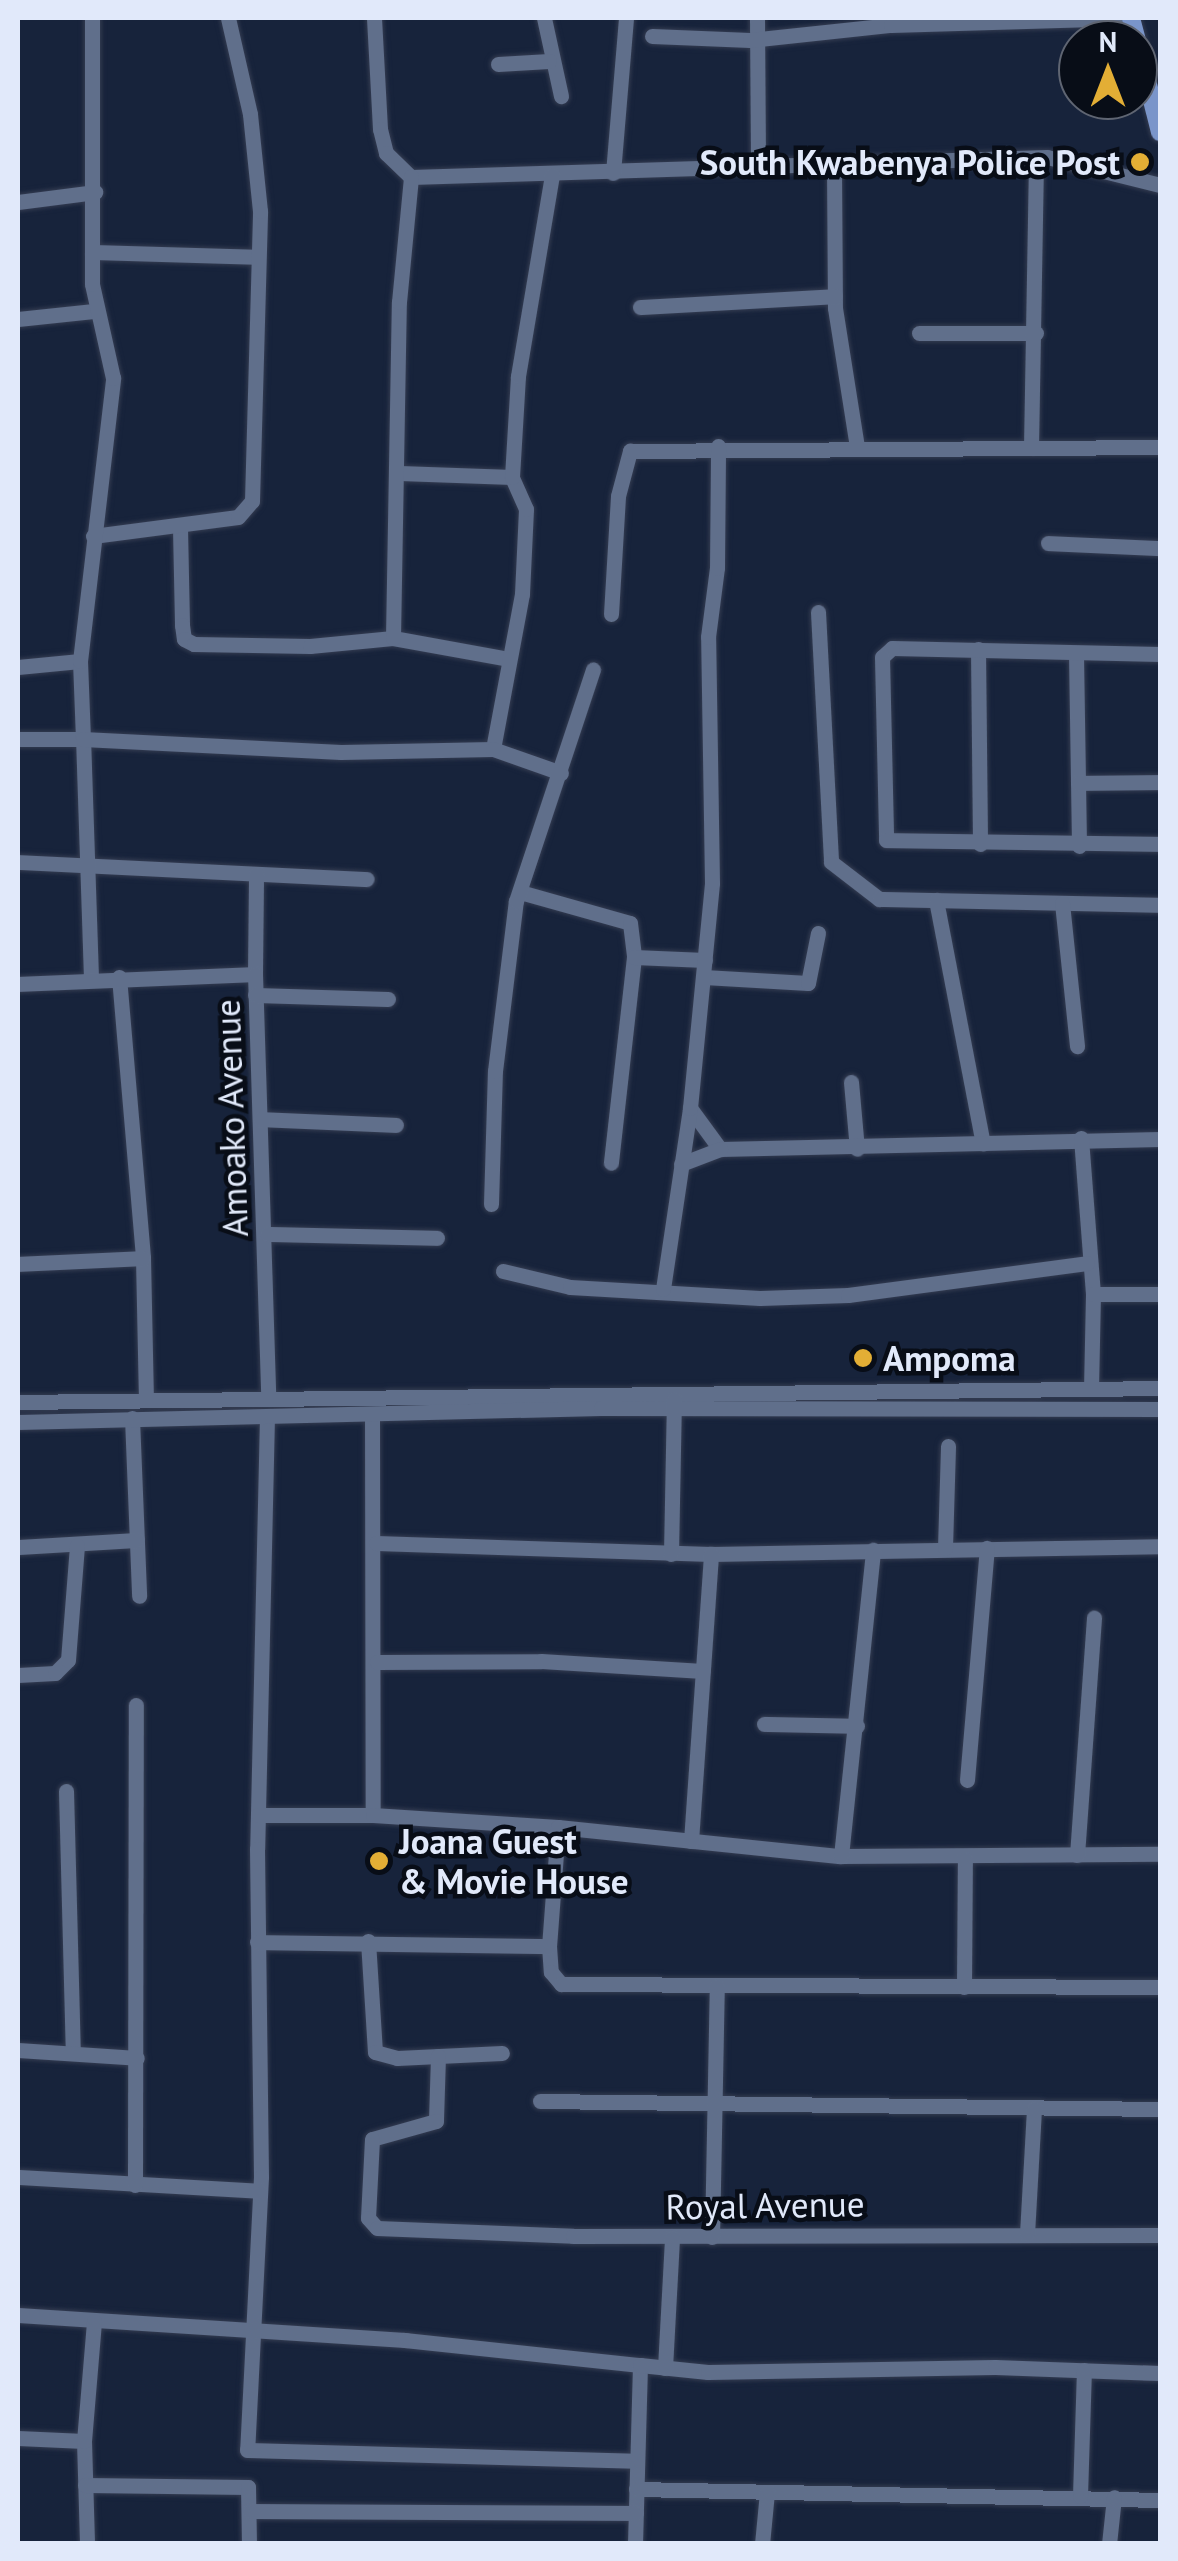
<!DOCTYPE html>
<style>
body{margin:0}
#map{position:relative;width:1178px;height:2561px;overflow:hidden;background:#17233b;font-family:"PT Sans",sans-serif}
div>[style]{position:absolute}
.roads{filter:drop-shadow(0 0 2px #343c51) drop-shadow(0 0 2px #343c51)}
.minor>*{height:15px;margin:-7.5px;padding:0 7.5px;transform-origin:7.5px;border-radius:7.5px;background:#606f8b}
.major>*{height:18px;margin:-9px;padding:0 9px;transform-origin:9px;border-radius:9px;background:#7a95ca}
.dots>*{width:28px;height:28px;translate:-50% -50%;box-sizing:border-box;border:5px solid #080d17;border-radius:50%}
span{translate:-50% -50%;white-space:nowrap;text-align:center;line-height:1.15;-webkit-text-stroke:9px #080d17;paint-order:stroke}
.poi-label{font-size:35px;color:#e1e9fa;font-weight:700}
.right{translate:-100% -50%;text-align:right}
.left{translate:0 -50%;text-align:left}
.street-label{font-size:35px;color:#e1e9fa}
.frame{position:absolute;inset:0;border:20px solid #e1e9fa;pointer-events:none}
.north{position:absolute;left:1058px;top:20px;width:100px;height:100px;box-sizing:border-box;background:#080d17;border:2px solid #5f6572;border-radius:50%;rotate:0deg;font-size:28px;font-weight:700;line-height:40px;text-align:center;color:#e1e9fa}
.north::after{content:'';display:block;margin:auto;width:35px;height:45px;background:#e3ae35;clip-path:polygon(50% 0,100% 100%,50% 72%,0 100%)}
</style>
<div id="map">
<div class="roads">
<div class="minor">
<div style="left:374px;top:18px;width:111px;rotate:86.9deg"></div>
<div style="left:380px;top:129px;width:25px;rotate:76deg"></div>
<div style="left:386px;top:153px;width:35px;rotate:44deg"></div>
<div style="left:411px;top:177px;width:636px;rotate:-1.8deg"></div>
<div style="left:1047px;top:157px;width:116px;rotate:13.9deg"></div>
<div style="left:544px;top:18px;width:80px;rotate:77.7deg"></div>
<div style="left:757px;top:18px;width:148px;rotate:89.6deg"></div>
<div style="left:652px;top:36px;width:98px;rotate:2.3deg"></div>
<div style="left:750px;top:40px;width:142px;rotate:-6.1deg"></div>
<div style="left:891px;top:25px;width:237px;rotate:-1.7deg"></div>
<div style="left:498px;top:64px;width:51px;rotate:-3.4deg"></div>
<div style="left:834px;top:167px;width:141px;rotate:89.6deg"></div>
<div style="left:835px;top:308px;width:141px;rotate:81deg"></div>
<div style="left:613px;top:173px;width:156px;rotate:-85.2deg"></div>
<div style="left:18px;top:202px;width:78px;rotate:-7.4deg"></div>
<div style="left:92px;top:252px;width:164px;rotate:1.7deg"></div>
<div style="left:640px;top:307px;width:195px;rotate:-3.2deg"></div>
<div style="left:18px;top:319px;width:76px;rotate:-6deg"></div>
<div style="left:919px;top:333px;width:117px"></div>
<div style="left:1031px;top:448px;width:290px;rotate:-89deg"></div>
<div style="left:400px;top:473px;width:112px;rotate:2deg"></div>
<div style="left:180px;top:528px;width:97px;rotate:88.8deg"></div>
<div style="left:182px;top:625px;width:14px;rotate:82deg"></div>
<div style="left:184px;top:639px;width:11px;rotate:27deg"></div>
<div style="left:194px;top:644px;width:116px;rotate:1deg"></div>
<div style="left:310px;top:646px;width:83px;rotate:-5.5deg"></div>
<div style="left:393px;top:638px;width:117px;rotate:10.3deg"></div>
<div style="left:93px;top:536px;width:146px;rotate:-7.5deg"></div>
<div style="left:238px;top:517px;width:21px;rotate:-49deg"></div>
<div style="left:252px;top:501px;width:290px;rotate:-88.4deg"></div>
<div style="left:260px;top:211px;width:98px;rotate:-95.9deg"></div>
<div style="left:250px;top:114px;width:98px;rotate:-102.9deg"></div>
<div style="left:1048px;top:543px;width:112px;rotate:2.6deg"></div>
<div style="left:818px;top:612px;width:250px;rotate:87deg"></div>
<div style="left:831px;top:862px;width:61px;rotate:37.6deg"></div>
<div style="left:879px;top:899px;width:281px;rotate:1.2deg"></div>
<div style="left:611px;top:614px;width:118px;rotate:-86.6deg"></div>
<div style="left:618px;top:496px;width:47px;rotate:-75.1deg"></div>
<div style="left:630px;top:451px;width:530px;rotate:-0.43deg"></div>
<div style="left:393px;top:638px;width:336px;rotate:-89deg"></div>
<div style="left:399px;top:302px;width:126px;rotate:-84.5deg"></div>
<div style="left:978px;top:649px;width:195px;rotate:89.4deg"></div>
<div style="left:1076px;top:654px;width:192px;rotate:89.1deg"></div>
<div style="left:1160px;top:654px;width:268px;rotate:-178.7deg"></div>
<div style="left:892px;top:648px;width:13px;rotate:138deg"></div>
<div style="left:882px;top:657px;width:183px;rotate:88.7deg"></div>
<div style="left:886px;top:840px;width:274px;rotate:0.8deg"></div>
<div style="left:18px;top:667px;width:62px;rotate:-5.5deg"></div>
<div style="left:18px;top:739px;width:65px"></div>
<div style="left:83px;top:739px;width:78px;rotate:-92.2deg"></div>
<div style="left:80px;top:661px;width:285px;rotate:-83.3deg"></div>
<div style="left:113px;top:378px;width:96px;rotate:-102.6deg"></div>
<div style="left:92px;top:284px;width:266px;rotate:-90deg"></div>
<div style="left:493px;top:749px;width:158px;rotate:-79.4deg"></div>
<div style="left:522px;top:594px;width:85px;rotate:-87.3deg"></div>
<div style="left:526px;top:509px;width:35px;rotate:-114deg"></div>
<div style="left:512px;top:477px;width:101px;rotate:-86.6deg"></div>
<div style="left:518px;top:376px;width:204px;rotate:-80.4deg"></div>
<div style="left:1078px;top:783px;width:82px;rotate:-0.7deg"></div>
<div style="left:18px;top:862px;width:349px;rotate:2.8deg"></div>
<div style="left:520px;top:892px;width:114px;rotate:15.7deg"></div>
<div style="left:630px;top:923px;width:34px;rotate:83deg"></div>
<div style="left:634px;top:957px;width:207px;rotate:96.4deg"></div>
<div style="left:936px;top:900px;width:248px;rotate:79.1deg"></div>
<div style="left:1062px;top:903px;width:144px;rotate:84deg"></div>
<div style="left:634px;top:957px;width:71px;rotate:2.4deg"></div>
<div style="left:255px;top:974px;width:100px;rotate:-89.4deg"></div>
<div style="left:119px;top:977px;width:282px;rotate:85.1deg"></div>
<div style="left:143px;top:1258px;width:139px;rotate:88.8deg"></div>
<div style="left:704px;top:977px;width:104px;rotate:3.3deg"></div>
<div style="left:808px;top:983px;width:51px;rotate:-78.7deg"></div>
<div style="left:91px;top:978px;width:239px;rotate:-91.9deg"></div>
<div style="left:83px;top:739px;width:258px;rotate:2.9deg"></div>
<div style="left:341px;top:752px;width:152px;rotate:-1.1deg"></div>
<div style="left:493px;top:749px;width:72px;rotate:19.4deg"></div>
<div style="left:18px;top:984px;width:237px;rotate:-2.4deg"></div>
<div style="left:255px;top:974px;width:422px;rotate:88.2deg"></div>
<div style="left:255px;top:995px;width:133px;rotate:1.7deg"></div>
<div style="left:851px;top:1082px;width:67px;rotate:84.9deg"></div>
<div style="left:690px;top:1108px;width:51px;rotate:53.8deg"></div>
<div style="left:720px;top:1149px;width:440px;rotate:-1.3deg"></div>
<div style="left:260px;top:1119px;width:136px;rotate:2.5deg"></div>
<div style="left:1081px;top:1138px;width:156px;rotate:85.6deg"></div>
<div style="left:1093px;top:1294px;width:94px;rotate:91.2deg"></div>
<div style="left:681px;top:1164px;width:42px;rotate:-21deg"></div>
<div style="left:491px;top:1204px;width:133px;rotate:-88.3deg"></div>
<div style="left:495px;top:1071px;width:171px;rotate:-83deg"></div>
<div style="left:516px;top:901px;width:244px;rotate:-71.6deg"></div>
<div style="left:267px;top:1234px;width:170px;rotate:1.3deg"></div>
<div style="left:18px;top:1264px;width:125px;rotate:-2.7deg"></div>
<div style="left:503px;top:1271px;width:69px;rotate:13.4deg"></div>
<div style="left:570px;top:1287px;width:190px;rotate:3.3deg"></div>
<div style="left:760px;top:1298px;width:88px;rotate:-2deg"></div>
<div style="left:848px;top:1295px;width:241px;rotate:-7.6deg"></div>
<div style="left:663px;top:1289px;width:183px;rotate:-81.5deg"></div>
<div style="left:690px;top:1108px;width:226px;rotate:-84.4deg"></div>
<div style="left:712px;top:883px;width:246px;rotate:-90.9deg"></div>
<div style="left:708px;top:637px;width:70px;rotate:-82.6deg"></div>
<div style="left:717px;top:568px;width:122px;rotate:-89.5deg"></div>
<div style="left:1093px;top:1294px;width:67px"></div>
<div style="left:18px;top:1402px;width:1142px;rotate:-0.7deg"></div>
<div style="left:372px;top:1415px;width:400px;rotate:89.9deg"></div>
<div style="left:267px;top:1416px;width:433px;rotate:91.3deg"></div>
<div style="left:257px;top:1849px;width:328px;rotate:89.3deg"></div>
<div style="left:261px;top:2177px;width:273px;rotate:92.9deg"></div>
<div style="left:247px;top:2450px;width:389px;rotate:1.6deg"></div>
<div style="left:132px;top:1418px;width:178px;rotate:87.7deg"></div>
<div style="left:18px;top:1422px;width:583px;rotate:-1.38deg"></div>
<div style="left:601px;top:1408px;width:559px;rotate:0.1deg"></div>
<div style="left:376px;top:1543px;width:335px;rotate:1.9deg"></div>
<div style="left:711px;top:1554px;width:449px;rotate:-1deg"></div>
<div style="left:18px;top:1547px;width:119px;rotate:-3.4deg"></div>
<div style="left:945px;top:1548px;width:102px;rotate:-88.3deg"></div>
<div style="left:671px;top:1554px;width:155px;rotate:-88.9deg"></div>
<div style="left:377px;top:1662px;width:164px;rotate:-0.3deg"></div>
<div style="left:541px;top:1661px;width:162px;rotate:3.5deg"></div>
<div style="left:18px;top:1675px;width:37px;rotate:-3deg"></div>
<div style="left:55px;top:1673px;width:18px;rotate:-45deg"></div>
<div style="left:68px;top:1660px;width:115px;rotate:-85.5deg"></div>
<div style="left:764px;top:1724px;width:93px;rotate:1.2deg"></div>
<div style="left:967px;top:1780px;width:233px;rotate:-85.1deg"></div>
<div style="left:66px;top:1791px;width:262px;rotate:88.5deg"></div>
<div style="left:258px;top:1815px;width:115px"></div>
<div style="left:373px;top:1815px;width:185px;rotate:3.7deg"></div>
<div style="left:558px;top:1827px;width:284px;rotate:5.9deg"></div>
<div style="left:841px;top:1856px;width:319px;rotate:-0.4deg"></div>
<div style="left:558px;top:1827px;width:119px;rotate:94.3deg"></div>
<div style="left:549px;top:1946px;width:26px;rotate:86deg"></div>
<div style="left:551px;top:1972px;width:16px;rotate:50deg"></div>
<div style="left:561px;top:1984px;width:599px;rotate:0.29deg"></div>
<div style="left:691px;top:1841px;width:288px;rotate:-86deg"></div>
<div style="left:1077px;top:1855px;width:238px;rotate:-85.9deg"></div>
<div style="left:841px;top:1856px;width:308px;rotate:-84deg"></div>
<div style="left:368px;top:1941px;width:111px;rotate:86.4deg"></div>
<div style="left:375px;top:2052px;width:23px;rotate:15deg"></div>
<div style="left:397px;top:2058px;width:105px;rotate:-2.7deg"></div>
<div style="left:257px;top:1942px;width:292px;rotate:0.8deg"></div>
<div style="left:964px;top:1987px;width:128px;rotate:-89.6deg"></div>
<div style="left:18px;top:2050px;width:119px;rotate:3.8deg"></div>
<div style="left:438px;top:2056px;width:65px;rotate:91.8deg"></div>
<div style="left:436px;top:2121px;width:66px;rotate:164.3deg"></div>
<div style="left:372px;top:2139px;width:79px;rotate:92.9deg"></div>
<div style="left:368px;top:2218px;width:13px;rotate:48deg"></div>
<div style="left:377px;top:2228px;width:196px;rotate:2.3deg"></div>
<div style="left:573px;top:2236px;width:587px;rotate:-0.1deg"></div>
<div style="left:540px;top:2101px;width:620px;rotate:0.74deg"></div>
<div style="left:18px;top:2177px;width:242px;rotate:3.3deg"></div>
<div style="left:135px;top:2185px;width:480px;rotate:-89.9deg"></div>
<div style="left:1027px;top:2234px;width:126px;rotate:-86.8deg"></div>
<div style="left:712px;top:2237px;width:251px;rotate:-88.9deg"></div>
<div style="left:18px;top:2315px;width:388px;rotate:3.7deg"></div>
<div style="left:405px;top:2340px;width:236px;rotate:6.1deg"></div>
<div style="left:640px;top:2365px;width:179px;rotate:91.6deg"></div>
<div style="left:640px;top:2365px;width:68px;rotate:5.9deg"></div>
<div style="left:708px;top:2372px;width:287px;rotate:-1deg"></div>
<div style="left:995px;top:2367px;width:165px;rotate:2.1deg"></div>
<div style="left:665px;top:2368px;width:131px;rotate:-86.9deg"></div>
<div style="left:18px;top:2438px;width:66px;rotate:2.6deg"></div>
<div style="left:84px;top:2441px;width:103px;rotate:88.3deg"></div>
<div style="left:84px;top:2441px;width:120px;rotate:-85.2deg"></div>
<div style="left:85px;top:2485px;width:163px;rotate:0.7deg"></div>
<div style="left:248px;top:2487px;width:57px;rotate:89deg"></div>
<div style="left:636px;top:2489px;width:524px;rotate:1.2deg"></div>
<div style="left:1080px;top:2496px;width:126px;rotate:-88.2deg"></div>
<div style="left:250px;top:2511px;width:386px;rotate:0.3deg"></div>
<div style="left:762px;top:2544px;width:52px;rotate:-84.5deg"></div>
<div style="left:1109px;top:2544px;width:47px;rotate:-83.9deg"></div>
</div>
<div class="major">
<div style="left:1131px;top:18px;width:23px;rotate:75deg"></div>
<div style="left:1138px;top:45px;width:90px;rotate:75.8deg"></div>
</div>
</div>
<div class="dots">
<div style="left:1140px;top:162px;background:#e3ae35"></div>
<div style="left:863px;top:1358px;background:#e3ae35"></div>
<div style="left:379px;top:1861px;background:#e3ae35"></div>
</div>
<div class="poi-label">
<span class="right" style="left:1120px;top:162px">South Kwabenya Police Post</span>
<span class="left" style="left:883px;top:1358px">Ampoma</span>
<span class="left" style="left:399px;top:1861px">Joana Guest<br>&amp; Movie House</span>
</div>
<div class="street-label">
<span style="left:231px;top:1118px;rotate:-92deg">Amoako Avenue</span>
<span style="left:765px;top:2205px;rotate:-1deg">Royal Avenue</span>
</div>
<div class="frame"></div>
<div class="north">N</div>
</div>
